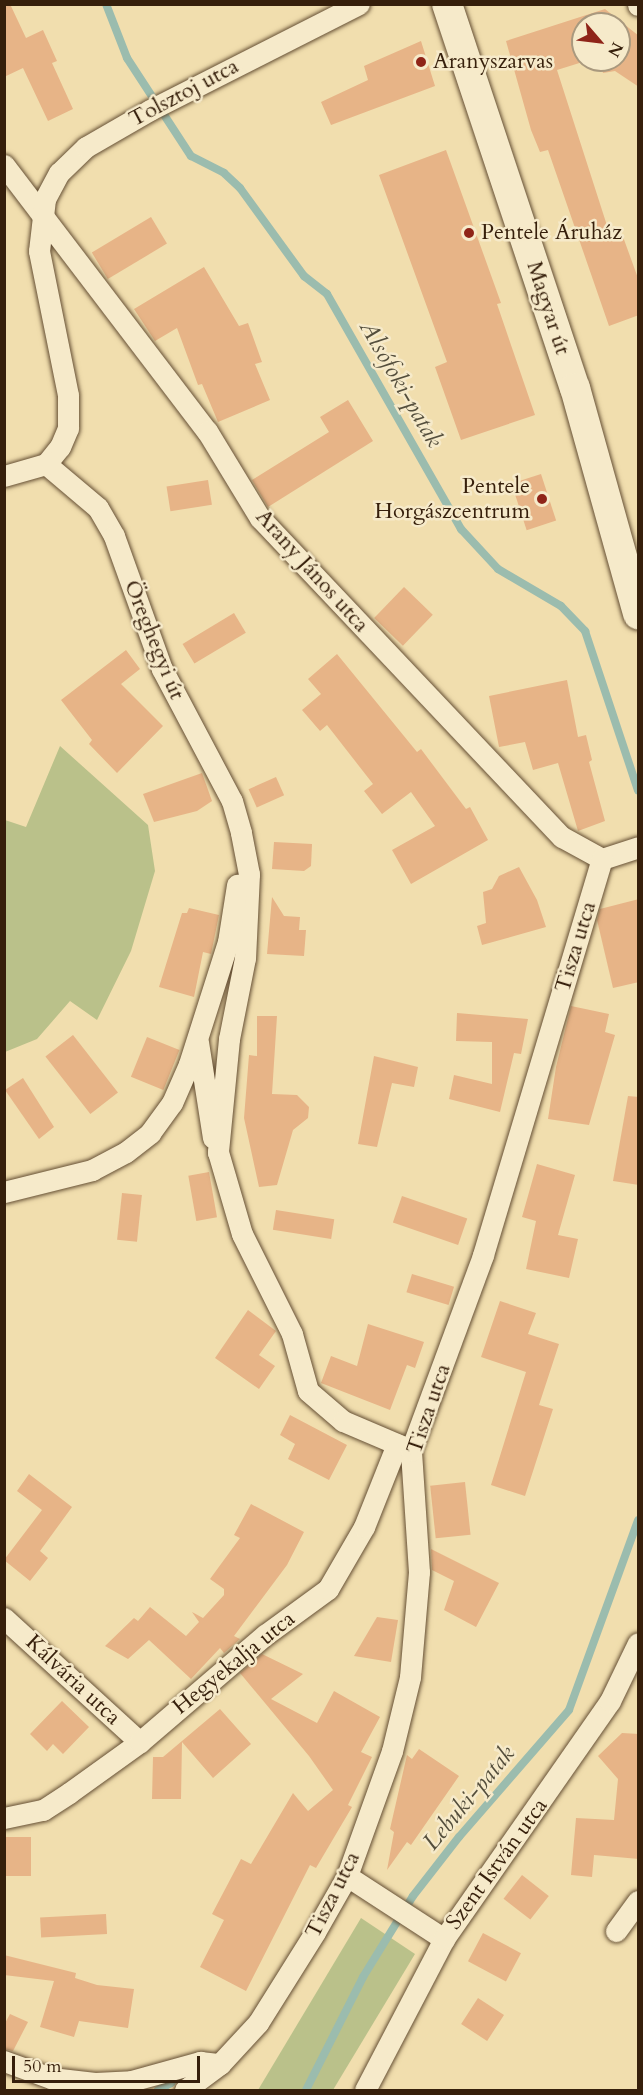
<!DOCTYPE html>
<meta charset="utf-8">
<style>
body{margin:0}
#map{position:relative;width:643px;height:2095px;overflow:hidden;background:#f1deae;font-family:Cardo,serif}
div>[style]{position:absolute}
.green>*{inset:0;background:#bac18a}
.stream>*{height:8px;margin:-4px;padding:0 4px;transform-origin:4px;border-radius:4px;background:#9bbcae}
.building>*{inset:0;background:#e7b487;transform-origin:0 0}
.roads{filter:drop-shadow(0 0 2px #654f34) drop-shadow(0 0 2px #654f34)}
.street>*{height:21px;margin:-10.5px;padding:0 10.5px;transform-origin:10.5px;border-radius:10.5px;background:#f6eaca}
.secondary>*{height:30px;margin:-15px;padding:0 15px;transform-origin:15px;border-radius:15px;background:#f6eaca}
.dots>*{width:16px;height:16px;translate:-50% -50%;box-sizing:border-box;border:3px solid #f6eaca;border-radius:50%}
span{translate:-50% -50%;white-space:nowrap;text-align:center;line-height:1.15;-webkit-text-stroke:5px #f6eaca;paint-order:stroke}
.poi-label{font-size:22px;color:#361f0b}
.left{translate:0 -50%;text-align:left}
.right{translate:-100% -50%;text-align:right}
.street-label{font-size:22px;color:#361f0b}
.water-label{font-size:24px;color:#544e3c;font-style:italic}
.frame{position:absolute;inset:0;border:6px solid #361f0b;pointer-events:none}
.north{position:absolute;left:571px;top:12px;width:60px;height:60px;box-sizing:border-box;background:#f6eaca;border:2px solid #a9997e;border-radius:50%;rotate:118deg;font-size:16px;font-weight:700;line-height:24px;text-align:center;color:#361f0b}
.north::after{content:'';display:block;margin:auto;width:21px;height:27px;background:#8f2418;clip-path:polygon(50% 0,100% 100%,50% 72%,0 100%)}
.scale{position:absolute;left:12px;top:2056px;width:188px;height:27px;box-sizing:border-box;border:3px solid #361f0b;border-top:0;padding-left:8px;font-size:18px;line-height:21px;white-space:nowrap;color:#361f0b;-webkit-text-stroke:4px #f6eaca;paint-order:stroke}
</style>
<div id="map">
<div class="green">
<div style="clip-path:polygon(60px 746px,148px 825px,155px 871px,131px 951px,97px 1020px,70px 1001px,37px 1039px,5px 1052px,5px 820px,26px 827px)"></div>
<div style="clip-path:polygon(361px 1918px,415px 1954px,333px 2090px,258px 2090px)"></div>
</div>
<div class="stream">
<div style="left:106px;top:4px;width:58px;rotate:68.7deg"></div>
<div style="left:127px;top:58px;width:117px;rotate:56.9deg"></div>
<div style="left:191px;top:156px;width:37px;rotate:27deg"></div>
<div style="left:224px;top:173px;width:22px;rotate:43deg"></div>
<div style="left:240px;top:188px;width:109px;rotate:54deg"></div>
<div style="left:304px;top:276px;width:29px;rotate:38deg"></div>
<div style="left:327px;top:294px;width:271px;rotate:60.3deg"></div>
<div style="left:461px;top:529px;width:54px;rotate:47.2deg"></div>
<div style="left:498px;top:569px;width:73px;rotate:30.4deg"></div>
<div style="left:561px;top:606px;width:35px;rotate:46deg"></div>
<div style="left:585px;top:631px;width:168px;rotate:71.6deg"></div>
<div style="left:158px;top:2090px;width:15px;rotate:-28deg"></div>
<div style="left:306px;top:2090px;width:127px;rotate:-63.2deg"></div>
<div style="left:363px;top:1977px;width:95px;rotate:-58.3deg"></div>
<div style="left:413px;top:1896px;width:75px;rotate:-52.1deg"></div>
<div style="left:459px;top:1837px;width:168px;rotate:-49.1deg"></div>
<div style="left:569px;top:1710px;width:202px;rotate:-70deg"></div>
</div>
<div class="building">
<div style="clip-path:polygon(4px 4px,10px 4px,26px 38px,43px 30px,57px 61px,52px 63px,73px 109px,48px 121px,23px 68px,4px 77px)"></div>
<div style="clip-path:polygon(605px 9px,639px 36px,639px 87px,615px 71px,603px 73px,599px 60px,619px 60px,619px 24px,583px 24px,583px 60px,589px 60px,557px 70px,611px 238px,622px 234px,639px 281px,639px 315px,609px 326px,548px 150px,540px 152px,531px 130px,506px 41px)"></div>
<div style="clip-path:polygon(421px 41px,435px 86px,331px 125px,321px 102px,368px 80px,364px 66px)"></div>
<div style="clip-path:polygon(446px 150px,501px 303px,497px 304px,535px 415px,461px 440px,435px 367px,447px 362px,379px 175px)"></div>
<div style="left:151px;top:217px;width:31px;height:69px;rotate:59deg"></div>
<div style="clip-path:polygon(204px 267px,239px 326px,248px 323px,262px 362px,255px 364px,270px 400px,218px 422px,202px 384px,198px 385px,177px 328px,155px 341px,134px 309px)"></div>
<div style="clip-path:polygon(348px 400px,373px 441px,268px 507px,252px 480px,329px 432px,320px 417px)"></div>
<div style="left:541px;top:474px;width:49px;height:31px;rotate:72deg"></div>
<div style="left:208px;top:480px;width:25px;height:42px;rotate:81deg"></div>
<div style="left:404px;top:587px;width:40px;height:43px;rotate:44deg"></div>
<div style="left:234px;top:613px;width:23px;height:60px;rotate:59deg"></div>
<div style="clip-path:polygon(126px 650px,140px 669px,121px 684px,163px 726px,117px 773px,89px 744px,92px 740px,61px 700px)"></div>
<div style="clip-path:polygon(337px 654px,417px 752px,421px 749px,466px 809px,470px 807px,488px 840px,411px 884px,392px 850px,435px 826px,411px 792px,382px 814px,364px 791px,373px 784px,327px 725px,320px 731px,302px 710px,321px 694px,308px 679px)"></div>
<div style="clip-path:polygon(567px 680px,578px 737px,586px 735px,592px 760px,589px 762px,605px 821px,578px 831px,558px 763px,533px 770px,525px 742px,499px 747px,489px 696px)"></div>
<div style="clip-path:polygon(202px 773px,212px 801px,197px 811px,154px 822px,143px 794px)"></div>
<div style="left:276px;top:777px;width:20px;height:30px;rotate:66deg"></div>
<div style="clip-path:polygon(274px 842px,312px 844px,311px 866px,304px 871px,272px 869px)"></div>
<div style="clip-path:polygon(519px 867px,537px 900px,546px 927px,482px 945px,477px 926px,486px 923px,483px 892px,492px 889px,499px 876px)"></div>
<div style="clip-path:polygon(272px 897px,284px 916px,300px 917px,299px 930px,306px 930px,304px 956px,267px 954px)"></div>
<div style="clip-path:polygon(639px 899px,639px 982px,613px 988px,597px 920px,600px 909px)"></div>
<div style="clip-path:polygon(189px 908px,219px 915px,211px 954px,203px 952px,194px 997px,159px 987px,182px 913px,187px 913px)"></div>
<div style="clip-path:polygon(571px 1006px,609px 1014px,605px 1032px,615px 1035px,589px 1125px,548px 1119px,556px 1067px)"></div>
<div style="clip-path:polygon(457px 1013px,528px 1019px,521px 1054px,514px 1053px,500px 1112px,449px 1099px,454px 1075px,492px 1084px,492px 1042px,456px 1041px)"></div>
<div style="clip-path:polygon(257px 1016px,277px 1016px,272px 1094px,297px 1095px,309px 1107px,308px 1118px,293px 1130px,277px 1185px,259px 1187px,244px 1118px,249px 1055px,257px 1056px)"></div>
<div style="left:73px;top:1035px;width:73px;height:35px;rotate:52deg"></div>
<div style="left:147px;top:1037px;width:35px;height:43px;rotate:22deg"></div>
<div style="clip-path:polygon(374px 1056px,418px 1067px,414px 1087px,392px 1083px,377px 1147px,358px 1144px)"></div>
<div style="clip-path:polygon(23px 1078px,54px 1127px,39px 1139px,5px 1090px)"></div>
<div style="clip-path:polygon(628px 1096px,639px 1097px,639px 1185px,613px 1181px)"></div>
<div style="clip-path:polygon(537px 1164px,575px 1175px,558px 1235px,578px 1239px,569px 1278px,526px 1269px,536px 1221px,522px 1217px)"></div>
<div style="left:209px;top:1172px;width:46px;height:21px;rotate:80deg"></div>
<div style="left:122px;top:1193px;width:20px;height:47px;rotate:6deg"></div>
<div style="left:402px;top:1196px;width:69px;height:28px;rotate:19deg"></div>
<div style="left:276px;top:1210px;width:59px;height:20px;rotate:9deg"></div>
<div style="left:412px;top:1274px;width:44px;height:19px;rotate:17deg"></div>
<div style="clip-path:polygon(500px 1301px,536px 1313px,528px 1334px,559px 1344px,539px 1405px,553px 1409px,525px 1496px,491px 1485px,526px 1372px,481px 1357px)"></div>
<div style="clip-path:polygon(248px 1310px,276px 1331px,259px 1355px,275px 1366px,259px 1389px,215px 1358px)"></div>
<div style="clip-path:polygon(368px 1324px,424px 1342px,415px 1368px,407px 1365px,390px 1410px,321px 1383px,331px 1356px,357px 1366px)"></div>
<div style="clip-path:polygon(290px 1415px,347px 1445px,329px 1480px,288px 1459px,295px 1444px,280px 1435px)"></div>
<div style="clip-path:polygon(29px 1474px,72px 1507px,40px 1551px,48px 1558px,30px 1581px,4px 1560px,42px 1510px,17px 1491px)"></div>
<div style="left:465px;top:1482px;width:53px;height:35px;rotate:84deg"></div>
<div style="clip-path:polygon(251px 1504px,304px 1532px,287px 1565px,234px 1636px,240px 1639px,224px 1653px,220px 1648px,191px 1679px,149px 1640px,128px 1659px,105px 1646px,134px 1618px,138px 1621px,150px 1607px,186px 1636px,199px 1622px,192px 1612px,203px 1618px,224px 1595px,224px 1589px,210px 1579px,240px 1538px,234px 1535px)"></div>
<div style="clip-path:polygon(431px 1549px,499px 1583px,476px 1627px,444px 1610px,454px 1581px,432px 1570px)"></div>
<div style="clip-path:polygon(377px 1617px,398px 1620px,391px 1662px,354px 1656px)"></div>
<div style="clip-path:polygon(262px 1654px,303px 1674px,271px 1699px,317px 1723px,334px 1691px,380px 1717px,361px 1752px,372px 1757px,348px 1805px,352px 1807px,316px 1868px,310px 1865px,246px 1991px,200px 1967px,224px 1920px,212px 1914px,241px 1859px,251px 1864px,293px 1793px,308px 1811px,333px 1790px,309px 1756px,240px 1673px)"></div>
<div style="clip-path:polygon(62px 1701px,89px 1727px,63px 1754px,53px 1744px,47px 1751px,30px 1734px)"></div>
<div style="clip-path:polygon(220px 1709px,251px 1744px,213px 1778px,182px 1742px,181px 1799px,152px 1799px,153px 1757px,163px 1757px)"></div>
<div style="clip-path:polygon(622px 1733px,639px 1734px,639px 1859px,594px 1855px,592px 1877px,571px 1875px,576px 1818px,614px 1820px,618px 1779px,598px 1756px)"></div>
<div style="clip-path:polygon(419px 1749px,459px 1776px,411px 1845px,407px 1842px,387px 1870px,394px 1832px,390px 1829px,407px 1755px,412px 1759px)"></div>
<div style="left:4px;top:1837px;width:27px;height:39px"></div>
<div style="left:522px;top:1875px;width:34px;height:30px;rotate:38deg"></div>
<div style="left:106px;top:1914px;width:20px;height:66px;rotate:87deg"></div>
<div style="left:483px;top:1933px;width:43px;height:32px;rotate:28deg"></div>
<div style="clip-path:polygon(4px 1955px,76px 1973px,75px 1978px,97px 1985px,134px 1989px,128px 2028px,79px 2021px,74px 2037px,40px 2027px,54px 1981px,4px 1975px)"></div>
<div style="left:478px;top:1998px;width:31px;height:31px;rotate:33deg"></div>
<div style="clip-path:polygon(10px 2014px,28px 2022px,13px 2051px,4px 2049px,4px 2025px)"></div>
</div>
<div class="roads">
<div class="street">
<div style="left:638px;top:4px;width:1px;rotate:90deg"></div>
<div style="left:4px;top:165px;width:335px;rotate:52.7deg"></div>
<div style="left:207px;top:431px;width:102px;rotate:58.7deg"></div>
<div style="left:260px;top:518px;width:439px;rotate:46.6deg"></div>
<div style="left:562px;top:837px;width:46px;rotate:28.8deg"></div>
<div style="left:46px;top:464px;width:68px;rotate:40.2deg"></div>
<div style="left:98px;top:508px;width:32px;rotate:60deg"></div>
<div style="left:114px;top:536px;width:141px;rotate:70.2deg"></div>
<div style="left:162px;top:669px;width:149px;rotate:62.1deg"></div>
<div style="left:232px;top:801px;width:33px;rotate:74deg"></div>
<div style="left:241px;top:833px;width:42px;rotate:79deg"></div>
<div style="left:249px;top:874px;width:84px;rotate:92.7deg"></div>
<div style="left:245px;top:958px;width:83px;rotate:101.2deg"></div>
<div style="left:229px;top:1039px;width:114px;rotate:95.6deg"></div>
<div style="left:218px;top:1152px;width:85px;rotate:73.7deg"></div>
<div style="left:242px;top:1234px;width:112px;rotate:63.4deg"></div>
<div style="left:292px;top:1334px;width:59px;rotate:74.3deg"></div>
<div style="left:308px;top:1391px;width:46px;rotate:40.6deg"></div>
<div style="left:343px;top:1421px;width:74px;rotate:23.1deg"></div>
<div style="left:4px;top:476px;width:44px;rotate:-15.9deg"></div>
<div style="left:46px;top:464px;width:22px;rotate:-51deg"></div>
<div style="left:60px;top:447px;width:21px;rotate:-67deg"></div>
<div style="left:68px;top:428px;width:33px;rotate:-90deg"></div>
<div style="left:68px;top:395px;width:147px;rotate:-101.4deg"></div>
<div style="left:39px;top:251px;width:52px;rotate:-83.4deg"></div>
<div style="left:45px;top:199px;width:30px;rotate:-62deg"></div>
<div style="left:59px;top:173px;width:37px;rotate:-44deg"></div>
<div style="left:86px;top:147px;width:74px;rotate:-30deg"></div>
<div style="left:150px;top:110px;width:234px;rotate:-26.9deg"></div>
<div style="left:602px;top:859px;width:38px;rotate:-18deg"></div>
<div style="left:198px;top:1042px;width:97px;rotate:81.1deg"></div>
<div style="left:4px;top:1192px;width:91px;rotate:-14deg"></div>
<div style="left:92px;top:1170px;width:38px;rotate:-28deg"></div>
<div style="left:126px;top:1152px;width:31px;rotate:-38deg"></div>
<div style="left:150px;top:1133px;width:37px;rotate:-54deg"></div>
<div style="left:172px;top:1103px;width:43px;rotate:-66.4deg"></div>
<div style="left:189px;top:1064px;width:128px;rotate:-72.3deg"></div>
<div style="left:228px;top:942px;width:58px;rotate:-81deg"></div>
<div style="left:4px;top:1618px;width:184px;rotate:42.4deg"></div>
<div style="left:4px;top:1818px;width:40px;rotate:-12deg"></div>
<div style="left:43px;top:1810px;width:31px;rotate:-33deg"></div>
<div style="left:69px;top:1793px;width:87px;rotate:-35.7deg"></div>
<div style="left:140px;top:1742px;width:165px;rotate:-40.6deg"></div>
<div style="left:265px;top:1635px;width:78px;rotate:-36.1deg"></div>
<div style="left:328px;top:1589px;width:72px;rotate:-59.9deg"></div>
<div style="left:364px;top:1527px;width:89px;rotate:-68.3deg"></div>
<div style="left:347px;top:1876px;width:116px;rotate:33deg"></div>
<div style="left:616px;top:1931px;width:37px;rotate:-54deg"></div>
<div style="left:4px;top:2061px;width:50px;rotate:19.9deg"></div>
<div style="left:51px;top:2078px;width:44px;rotate:6.5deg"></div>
<div style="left:95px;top:2083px;width:36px;rotate:-3deg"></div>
<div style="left:131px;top:2081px;width:72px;rotate:-15.4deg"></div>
<div style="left:200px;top:2062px;width:20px;rotate:6deg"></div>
<div style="left:185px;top:2090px;width:44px;rotate:-36.6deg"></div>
<div style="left:220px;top:2064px;width:56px;rotate:-47.2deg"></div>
<div style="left:258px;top:2023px;width:107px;rotate:-57.9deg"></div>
<div style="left:315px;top:1932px;width:64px;rotate:-60.3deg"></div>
<div style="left:347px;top:1876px;width:133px;rotate:-70.2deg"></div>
<div style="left:392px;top:1751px;width:76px;rotate:-76.3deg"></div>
<div style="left:410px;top:1677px;width:105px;rotate:-85.1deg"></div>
<div style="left:419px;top:1572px;width:122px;rotate:-93.8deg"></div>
<div style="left:411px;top:1450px;width:208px;rotate:-69.7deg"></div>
<div style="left:483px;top:1255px;width:413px;rotate:-73.3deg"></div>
<div style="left:365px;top:2090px;width:170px;rotate:-62.4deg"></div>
<div style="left:444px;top:1939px;width:290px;rotate:-55.1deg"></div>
<div style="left:610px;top:1701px;width:64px;rotate:-64.2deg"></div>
</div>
<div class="secondary">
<div style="left:447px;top:4px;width:405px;rotate:71.6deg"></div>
<div style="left:575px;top:388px;width:235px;rotate:74.4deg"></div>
</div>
</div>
<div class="dots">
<div style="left:421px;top:62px;background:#8f2418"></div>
<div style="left:469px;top:233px;background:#8f2418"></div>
<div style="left:542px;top:499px;background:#8f2418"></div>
</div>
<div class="poi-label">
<span class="left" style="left:433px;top:62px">Aranyszarvas</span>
<span class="left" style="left:481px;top:233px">Pentele Áruház</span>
<span class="right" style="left:530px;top:499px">Pentele<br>Horgászcentrum</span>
</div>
<div class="street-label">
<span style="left:184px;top:93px;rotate:-28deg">Tolsztoj utca</span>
<span style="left:548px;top:308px;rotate:72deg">Magyar út</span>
<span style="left:312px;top:571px;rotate:48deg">Arany János utca</span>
<span style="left:154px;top:640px;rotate:68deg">Öreghegyi út</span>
<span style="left:576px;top:947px;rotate:-73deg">Tisza utca</span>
<span style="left:429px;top:1409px;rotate:-71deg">Tisza utca</span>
<span style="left:234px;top:1663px;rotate:-39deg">Hegyekalja utca</span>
<span style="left:73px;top:1680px;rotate:43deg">Kálvária utca</span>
<span style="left:497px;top:1864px;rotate:-54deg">Szent István utca</span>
<span style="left:333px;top:1895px;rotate:-63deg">Tisza utca</span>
</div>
<div class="water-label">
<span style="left:401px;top:384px;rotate:60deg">Alsófoki-patak</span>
<span style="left:469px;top:1798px;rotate:-50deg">Lebuki-patak</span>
</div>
<div class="frame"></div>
<div class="north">N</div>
<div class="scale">50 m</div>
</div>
